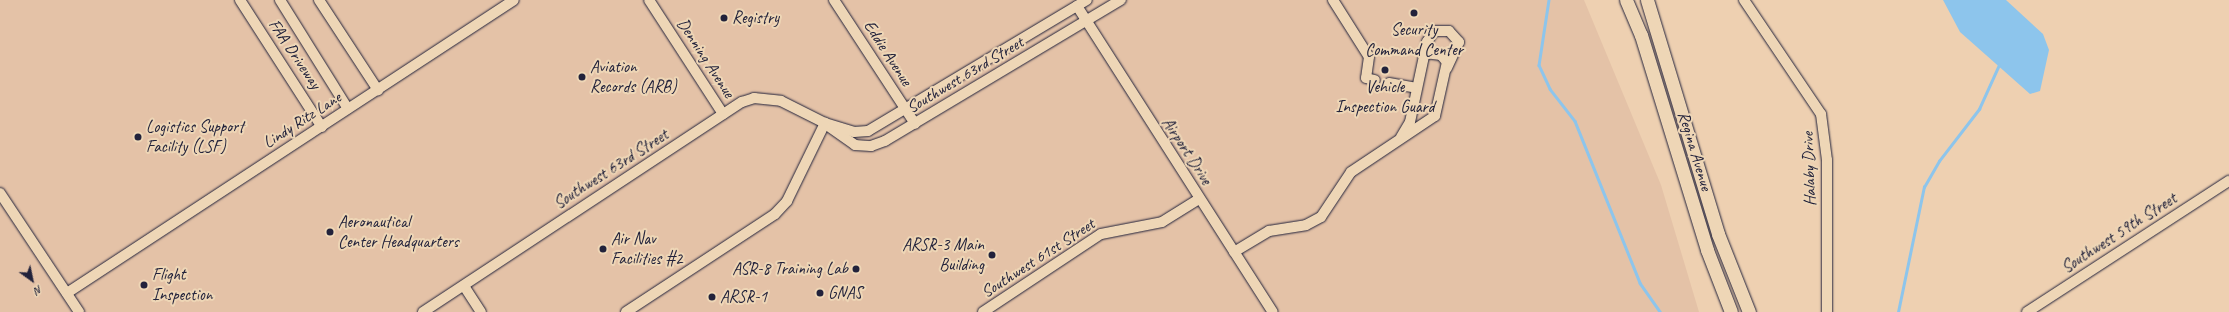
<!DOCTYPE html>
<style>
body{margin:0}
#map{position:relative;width:2229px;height:312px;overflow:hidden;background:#eed0b1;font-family:Caveat,sans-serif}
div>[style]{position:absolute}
.built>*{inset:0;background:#e4c2a7}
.water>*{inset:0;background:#8dc5ec}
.stream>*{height:2.5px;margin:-1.25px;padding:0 1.25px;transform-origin:1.25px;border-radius:1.25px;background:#8dc5ec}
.roads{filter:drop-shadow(0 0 1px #22223b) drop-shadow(0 0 1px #22223b)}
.minor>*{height:10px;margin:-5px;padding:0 5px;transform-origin:5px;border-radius:5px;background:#eed6b6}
.major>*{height:13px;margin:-6.5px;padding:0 6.5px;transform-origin:6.5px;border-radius:6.5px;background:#eed6b6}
.dots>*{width:11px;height:11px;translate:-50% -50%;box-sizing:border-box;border:2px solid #eed6b6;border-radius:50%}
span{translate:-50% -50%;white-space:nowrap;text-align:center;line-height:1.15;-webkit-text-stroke:4px #eed6b6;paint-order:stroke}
.poi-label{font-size:17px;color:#22223b}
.left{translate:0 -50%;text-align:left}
.right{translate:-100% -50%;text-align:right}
.street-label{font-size:17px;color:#22223b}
.north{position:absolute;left:12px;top:260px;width:40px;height:40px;-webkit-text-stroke:3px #eed6b6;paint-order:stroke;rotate:147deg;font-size:11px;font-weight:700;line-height:16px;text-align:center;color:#22223b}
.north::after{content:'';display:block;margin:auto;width:14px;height:18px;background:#22223b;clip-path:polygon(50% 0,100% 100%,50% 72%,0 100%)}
</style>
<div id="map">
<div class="built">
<div style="clip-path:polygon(0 0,1584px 0,1661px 185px,1699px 312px,0 312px)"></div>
</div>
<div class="water">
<div style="clip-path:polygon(1943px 0,2006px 0,2043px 34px,2049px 50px,2040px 91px,2030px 94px,1960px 32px)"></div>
</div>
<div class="stream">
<div style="left:1549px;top:0;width:66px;rotate:98.7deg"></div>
<div style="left:1539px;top:65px;width:26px;rotate:65deg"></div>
<div style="left:1550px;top:89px;width:41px;rotate:52deg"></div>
<div style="left:1575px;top:121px;width:175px;rotate:68.1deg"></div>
<div style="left:1640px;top:283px;width:35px;rotate:55deg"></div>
<div style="left:1898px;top:312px;width:128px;rotate:-78.3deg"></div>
<div style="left:1924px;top:187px;width:30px;rotate:-60deg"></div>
<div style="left:1939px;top:161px;width:66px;rotate:-52.4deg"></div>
<div style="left:1979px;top:109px;width:48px;rotate:-65.6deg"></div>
</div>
<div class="roads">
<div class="minor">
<div style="left:240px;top:0;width:151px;rotate:57.2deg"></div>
<div style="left:280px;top:0;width:128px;rotate:58deg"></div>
<div style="left:319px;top:0;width:108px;rotate:56.8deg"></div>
<div style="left:649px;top:0;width:136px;rotate:57deg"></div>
<div style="left:834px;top:0;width:148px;rotate:56.8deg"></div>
<div style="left:1333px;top:0;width:67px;rotate:57.7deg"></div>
<div style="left:1369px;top:57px;width:21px;rotate:98deg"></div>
<div style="left:1366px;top:78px;width:9px;rotate:13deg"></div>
<div style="left:1744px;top:0;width:138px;rotate:56deg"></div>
<div style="left:1821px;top:114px;width:46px;rotate:82.6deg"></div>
<div style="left:1827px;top:160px;width:152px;rotate:90deg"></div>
<div style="left:1077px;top:6px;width:363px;rotate:57.4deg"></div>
<div style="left:1389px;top:83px;width:28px;rotate:10deg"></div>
<div style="left:828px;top:126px;width:33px;rotate:35deg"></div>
<div style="left:855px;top:145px;width:16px;rotate:4deg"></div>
<div style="left:871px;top:146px;width:15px;rotate:-20deg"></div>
<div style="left:885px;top:141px;width:275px;rotate:-30.9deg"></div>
<div style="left:1401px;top:137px;width:17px;rotate:-59deg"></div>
<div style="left:1410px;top:122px;width:82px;rotate:-78deg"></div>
<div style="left:1427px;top:42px;width:13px;rotate:-58deg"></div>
<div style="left:1434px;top:31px;width:15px"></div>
<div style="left:1449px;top:31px;width:15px;rotate:48deg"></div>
<div style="left:1459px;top:42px;width:29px;rotate:115deg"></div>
<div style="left:0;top:193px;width:143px;rotate:56.4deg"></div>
<div style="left:1234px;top:252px;width:41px;rotate:-31deg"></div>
<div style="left:1269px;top:231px;width:37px;rotate:-9deg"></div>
<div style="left:1306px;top:225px;width:17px;rotate:-28deg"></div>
<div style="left:1321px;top:217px;width:54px;rotate:-56.3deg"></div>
<div style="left:1351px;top:172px;width:101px;rotate:-33.7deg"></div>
<div style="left:1435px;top:116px;width:55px;rotate:-77.5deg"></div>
<div style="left:1447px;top:62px;width:9px;rotate:-131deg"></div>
<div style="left:1441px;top:55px;width:16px;rotate:-173deg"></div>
<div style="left:464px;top:286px;width:31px;rotate:57deg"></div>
<div style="left:67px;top:293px;width:534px;rotate:-33.24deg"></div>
<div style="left:423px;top:312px;width:382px;rotate:-33.4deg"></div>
<div style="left:742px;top:102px;width:13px;rotate:-18deg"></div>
<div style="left:754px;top:98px;width:27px;rotate:6deg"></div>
<div style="left:781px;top:101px;width:49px;rotate:26.6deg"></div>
<div style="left:825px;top:123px;width:30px;rotate:17deg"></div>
<div style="left:854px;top:132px;width:14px;rotate:-4deg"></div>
<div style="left:868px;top:131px;width:255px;rotate:-30.9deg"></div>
<div style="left:626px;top:312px;width:178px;rotate:-33.3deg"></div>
<div style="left:775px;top:214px;width:18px;rotate:-47deg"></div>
<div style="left:787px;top:201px;width:87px;rotate:-64deg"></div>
<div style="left:983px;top:312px;width:141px;rotate:-33.5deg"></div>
<div style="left:1101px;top:234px;width:62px;rotate:-11.1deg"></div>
<div style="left:1162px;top:222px;width:44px;rotate:-31.9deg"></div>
<div style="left:2027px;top:312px;width:241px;rotate:-33deg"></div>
</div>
<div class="major">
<div style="left:1626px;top:0;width:38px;rotate:67deg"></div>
<div style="left:1641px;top:35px;width:225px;rotate:72.9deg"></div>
<div style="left:1707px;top:250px;width:66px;rotate:68.8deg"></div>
<div style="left:1647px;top:0;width:245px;rotate:73.1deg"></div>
<div style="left:1718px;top:234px;width:84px;rotate:68.3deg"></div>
</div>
</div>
<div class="dots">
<div style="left:1414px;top:13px;background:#22223b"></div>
<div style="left:724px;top:18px;background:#22223b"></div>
<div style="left:1385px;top:70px;background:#22223b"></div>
<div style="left:582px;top:77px;background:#22223b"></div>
<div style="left:138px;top:137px;background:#22223b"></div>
<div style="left:330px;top:232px;background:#22223b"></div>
<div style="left:603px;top:249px;background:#22223b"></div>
<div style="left:992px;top:255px;background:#22223b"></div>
<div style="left:856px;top:269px;background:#22223b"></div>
<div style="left:144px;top:285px;background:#22223b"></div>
<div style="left:820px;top:293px;background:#22223b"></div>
<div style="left:712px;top:297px;background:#22223b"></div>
</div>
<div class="poi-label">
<span class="left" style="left:732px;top:18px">Registry</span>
<span style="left:1414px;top:40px">Security<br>Command Center</span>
<span class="left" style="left:590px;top:77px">Aviation<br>Records (ARB)</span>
<span style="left:1385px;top:97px">Vehicle<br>Inspection Guard</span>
<span class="left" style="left:146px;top:137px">Logistics Support<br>Facility (LSF)</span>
<span class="left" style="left:338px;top:232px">Aeronautical<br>Center Headquarters</span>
<span class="left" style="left:611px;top:249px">Air Nav<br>Facilities #2</span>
<span class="right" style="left:984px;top:255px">ARSR-3 Main<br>Building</span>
<span class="right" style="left:848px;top:269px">ASR-8 Training Lab</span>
<span class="left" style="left:152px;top:285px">Flight<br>Inspection</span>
<span class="left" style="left:828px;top:293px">GNAS</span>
<span class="left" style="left:720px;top:297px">ARSR-1</span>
</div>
<div class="street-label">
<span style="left:888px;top:53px;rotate:57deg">Eddie Avenue</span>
<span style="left:295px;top:54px;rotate:56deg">FAA Driveway</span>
<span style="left:706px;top:58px;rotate:57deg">Denning Avenue</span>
<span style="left:965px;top:75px;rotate:-31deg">Southwest 63rd Street</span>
<span style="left:302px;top:120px;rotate:-33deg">Lindy Ritz Lane</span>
<span style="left:1187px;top:151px;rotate:57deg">Airport Drive</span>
<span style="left:1695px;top:151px;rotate:73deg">Regina Avenue</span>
<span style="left:611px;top:169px;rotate:-33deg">Southwest 63rd Street</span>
<span style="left:1809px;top:169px;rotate:-92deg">Halaby Drive</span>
<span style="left:2119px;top:233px;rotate:-33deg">Southwest 59th Street</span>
<span style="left:1038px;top:258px;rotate:-33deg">Southwest 61st Street</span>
</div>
<div class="north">N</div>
</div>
